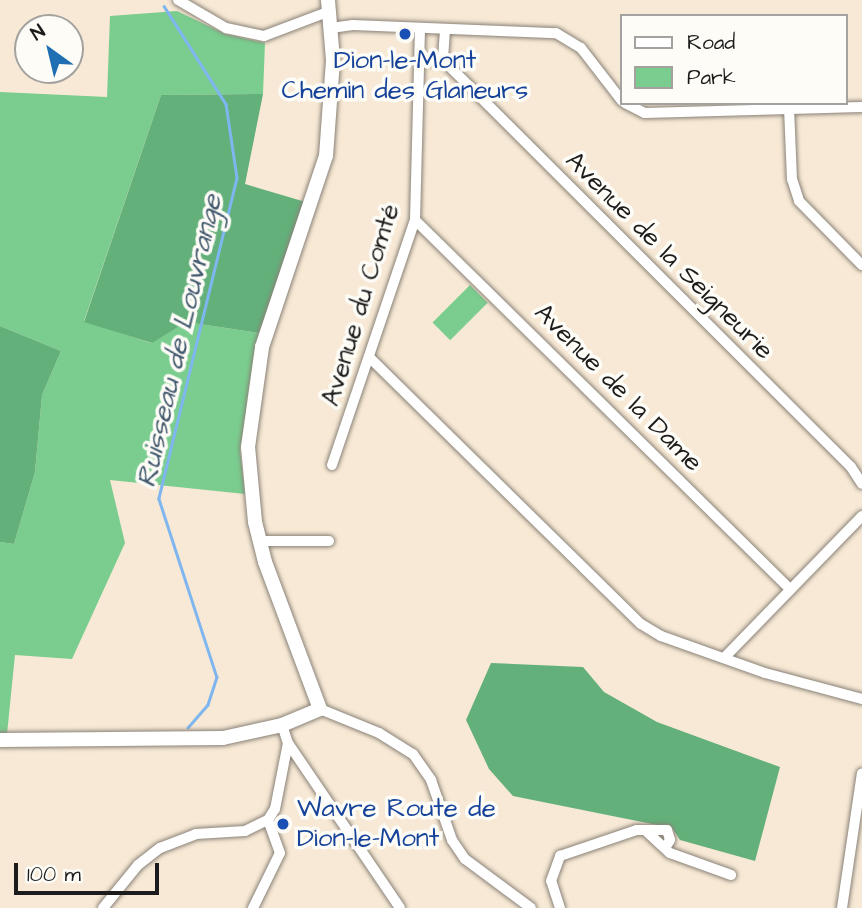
<!DOCTYPE html>
<meta charset="utf-8">
<style>
body{margin:0}
#map{position:relative;width:862px;height:908px;overflow:hidden;background:#f7e9d5;font-family:"Architects Daughter",sans-serif}
div>[style]{position:absolute}
.green>*{inset:0;background:#7acd8f;transform-origin:0 0}
.forest>*{inset:0;background:#63b07a}
.stream>*{height:2.5px;margin:-1.25px;padding:0 1.25px;transform-origin:1.25px;border-radius:1.25px;background:#7fb6ef}
.roads{filter:drop-shadow(0 0 2px #8a8278) drop-shadow(0 0 2px #8a8278)}
.street>*{height:10px;margin:-5px;padding:0 5px;transform-origin:5px;border-radius:5px;background:#fff}
.secondary>*{height:14px;margin:-7px;padding:0 7px;transform-origin:7px;border-radius:7px;background:#fff}
.dots>*{width:19px;height:19px;translate:-50% -50%;box-sizing:border-box;border:4px solid #fdfcf7;border-radius:50%}
span{translate:-50% -50%;white-space:nowrap;text-align:center;line-height:1.15;-webkit-text-stroke:7px #fdfcf7;paint-order:stroke}
.transit-label{font-size:26px;color:#164399}
.left{translate:0 -50%;text-align:left}
.street-label{font-size:26px;color:#1c1c1c}
.water-label{font-size:28px;color:#445a70;font-style:italic}
.legend{position:absolute;left:620px;top:14px;width:228px;height:91px;box-sizing:border-box;background:#fdfcf7;border:2px solid #a3a29f;margin:0;padding:9px 12px;list-style:none;font-size:21px;color:#1c1c1c}
.legend li{display:flex;align-items:center;gap:14px;height:35px}
.legend b{width:35px;border:2px solid #a3a29f}
.north{position:absolute;left:14px;top:14px;width:70px;height:70px;box-sizing:border-box;background:#fdfcf7;border:2px solid #a3a29f;border-radius:50%;rotate:326deg;font-size:19px;font-weight:700;line-height:28px;text-align:center;color:#1c1c1c}
.north::after{content:'';display:block;margin:auto;width:24px;height:32px;background:#1f6fb2;clip-path:polygon(50% 0,100% 100%,50% 72%,0 100%)}
.scale{position:absolute;left:14px;top:863px;width:145px;height:32px;box-sizing:border-box;border:4px solid #1c1c1c;border-top:0;padding-left:9px;font-size:21px;line-height:24px;white-space:nowrap;color:#1c1c1c;-webkit-text-stroke:5px #fdfcf7;paint-order:stroke}
</style>
<div id="map">
<div class="green">
<div style="clip-path:polygon(177px 11px,225px 34px,265px 43px,263px 94px,161px 95px,84px 321px,151px 343px,186px 322px,259px 333px,240px 450px,245px 494px,110px 480px,125px 543px,72px 659px,15px 655px,7px 734px,0 734px,0 542px,14px 544px,35px 472px,42px 395px,61px 351px,0 326px,0 92px,107px 97px,110px 16px)"></div>
<div style="left:470px;top:285px;width:25px;height:53px;rotate:45deg"></div>
</div>
<div class="forest">
<div style="clip-path:polygon(263px 94px,245px 184px,309px 203px,259px 333px,186px 322px,152px 343px,84px 322px,161px 95px)"></div>
<div style="clip-path:polygon(0 326px,61px 351px,42px 395px,35px 472px,14px 544px,0 542px)"></div>
<div style="clip-path:polygon(491px 663px,583px 667px,604px 692px,657px 722px,780px 767px,755px 861px,680px 840px,672px 828px,513px 796px,489px 769px,466px 720px)"></div>
</div>
<div class="stream">
<div style="left:164px;top:6px;width:116px;rotate:57.7deg"></div>
<div style="left:226px;top:104px;width:75px;rotate:81.5deg"></div>
<div style="left:237px;top:178px;width:330px;rotate:103.7deg"></div>
<div style="left:159px;top:499px;width:187px;rotate:72deg"></div>
<div style="left:217px;top:677px;width:29px;rotate:108deg"></div>
<div style="left:208px;top:705px;width:30px;rotate:131deg"></div>
</div>
<div class="roads">
<div class="street">
<div style="left:178px;top:0;width:56px;rotate:30.3deg"></div>
<div style="left:226px;top:28px;width:39px;rotate:12deg"></div>
<div style="left:264px;top:36px;width:71px;rotate:-20.7deg"></div>
<div style="left:331px;top:28px;width:22px;rotate:-8deg"></div>
<div style="left:353px;top:25px;width:203px;rotate:2.3deg"></div>
<div style="left:556px;top:33px;width:29px;rotate:31deg"></div>
<div style="left:581px;top:48px;width:67px;rotate:52.3deg"></div>
<div style="left:445px;top:30px;width:30px;rotate:94deg"></div>
<div style="left:443px;top:60px;width:576px;rotate:44.93deg"></div>
<div style="left:851px;top:467px;width:20px;rotate:57deg"></div>
<div style="left:421px;top:60px;width:22px"></div>
<div style="left:625px;top:103px;width:22px;rotate:27deg"></div>
<div style="left:645px;top:113px;width:217px;rotate:-1.6deg"></div>
<div style="left:789px;top:108px;width:71px;rotate:87.6deg"></div>
<div style="left:792px;top:179px;width:23px;rotate:72deg"></div>
<div style="left:799px;top:201px;width:90px;rotate:45.5deg"></div>
<div style="left:415px;top:220px;width:525px;rotate:44.54deg"></div>
<div style="left:369px;top:357px;width:381px;rotate:44.5deg"></div>
<div style="left:641px;top:624px;width:23px;rotate:31deg"></div>
<div style="left:661px;top:636px;width:110px;rotate:19.6deg"></div>
<div style="left:765px;top:673px;width:100px;rotate:15deg"></div>
<div style="left:332px;top:465px;width:259px;rotate:-71.3deg"></div>
<div style="left:415px;top:220px;width:191px;rotate:-88.5deg"></div>
<div style="left:259px;top:541px;width:70px"></div>
<div style="left:724px;top:658px;width:198px;rotate:-45.8deg"></div>
<div style="left:320px;top:709px;width:64px;rotate:22.1deg"></div>
<div style="left:379px;top:733px;width:40px;rotate:32deg"></div>
<div style="left:413px;top:754px;width:32px;rotate:55deg"></div>
<div style="left:431px;top:780px;width:64px;rotate:70.7deg"></div>
<div style="left:452px;top:840px;width:23px;rotate:56deg"></div>
<div style="left:465px;top:859px;width:82px;rotate:36.6deg"></div>
<div style="left:282px;top:725px;width:19px;rotate:72deg"></div>
<div style="left:288px;top:743px;width:199px;rotate:55.8deg"></div>
<div style="left:268px;top:820px;width:13px;rotate:-58deg"></div>
<div style="left:275px;top:809px;width:67px;rotate:-78.9deg"></div>
<div style="left:645px;top:830px;width:22px"></div>
<div style="left:667px;top:830px;width:10px;rotate:73deg"></div>
<div style="left:670px;top:840px;width:9px;rotate:122deg"></div>
<div style="left:103px;top:908px;width:55px;rotate:-50.9deg"></div>
<div style="left:138px;top:865px;width:28px;rotate:-38deg"></div>
<div style="left:160px;top:848px;width:39px;rotate:-21deg"></div>
<div style="left:196px;top:834px;width:49px;rotate:-3.5deg"></div>
<div style="left:245px;top:831px;width:25px;rotate:-26deg"></div>
<div style="left:253px;top:908px;width:61px;rotate:-63.9deg"></div>
<div style="left:280px;top:853px;width:35px;rotate:-110deg"></div>
<div style="left:560px;top:908px;width:28px;rotate:-108deg"></div>
<div style="left:551px;top:881px;width:27px;rotate:-70deg"></div>
<div style="left:560px;top:856px;width:81px;rotate:-18.7deg"></div>
<div style="left:637px;top:830px;width:8px"></div>
<div style="left:645px;top:830px;width:34px;rotate:43deg"></div>
<div style="left:670px;top:853px;width:65px;rotate:19.8deg"></div>
<div style="left:842px;top:908px;width:136px;rotate:-81.6deg"></div>
</div>
<div class="secondary">
<div style="left:0;top:740px;width:223px;rotate:-0.5deg"></div>
<div style="left:223px;top:738px;width:60px;rotate:-12.4deg"></div>
<div style="left:282px;top:725px;width:41px;rotate:-22.8deg"></div>
<div style="left:320px;top:709px;width:157px;rotate:-110.5deg"></div>
<div style="left:265px;top:562px;width:41px;rotate:-104deg"></div>
<div style="left:255px;top:522px;width:75px;rotate:-95.3deg"></div>
<div style="left:248px;top:447px;width:101px;rotate:-82deg"></div>
<div style="left:262px;top:347px;width:201px;rotate:-71.5deg"></div>
<div style="left:326px;top:156px;width:96px;rotate:-85.8deg"></div>
<div style="left:333px;top:60px;width:60px;rotate:-94.8deg"></div>
</div>
</div>
<div class="dots">
<div style="left:405px;top:34px;background:#1a4fb4"></div>
<div style="left:283px;top:824px;background:#1a4fb4"></div>
</div>
<div class="transit-label">
<span style="left:405px;top:76px">Dion-le-Mont<br>Chemin des Glaneurs</span>
<span class="left" style="left:297px;top:824px">Wavre Route de<br>Dion-le-Mont</span>
</div>
<div class="street-label">
<span style="left:669px;top:256px;rotate:45deg">Avenue de la Seigneurie</span>
<span style="left:361px;top:305px;rotate:-73deg">Avenue du Comté</span>
<span style="left:618px;top:388px;rotate:45deg">Avenue de la Dame</span>
</div>
<div class="water-label">
<span style="left:180px;top:341px;rotate:-77deg">Ruisseau de Louvrange</span>
</div>
<ul class="legend">
<li><b style="height:9px;background:#fff"></b>Road</li>
<li><b style="height:19px;background:#7acd8f"></b>Park</li>
</ul>
<div class="north">N</div>
<div class="scale">100 m</div>
</div>
